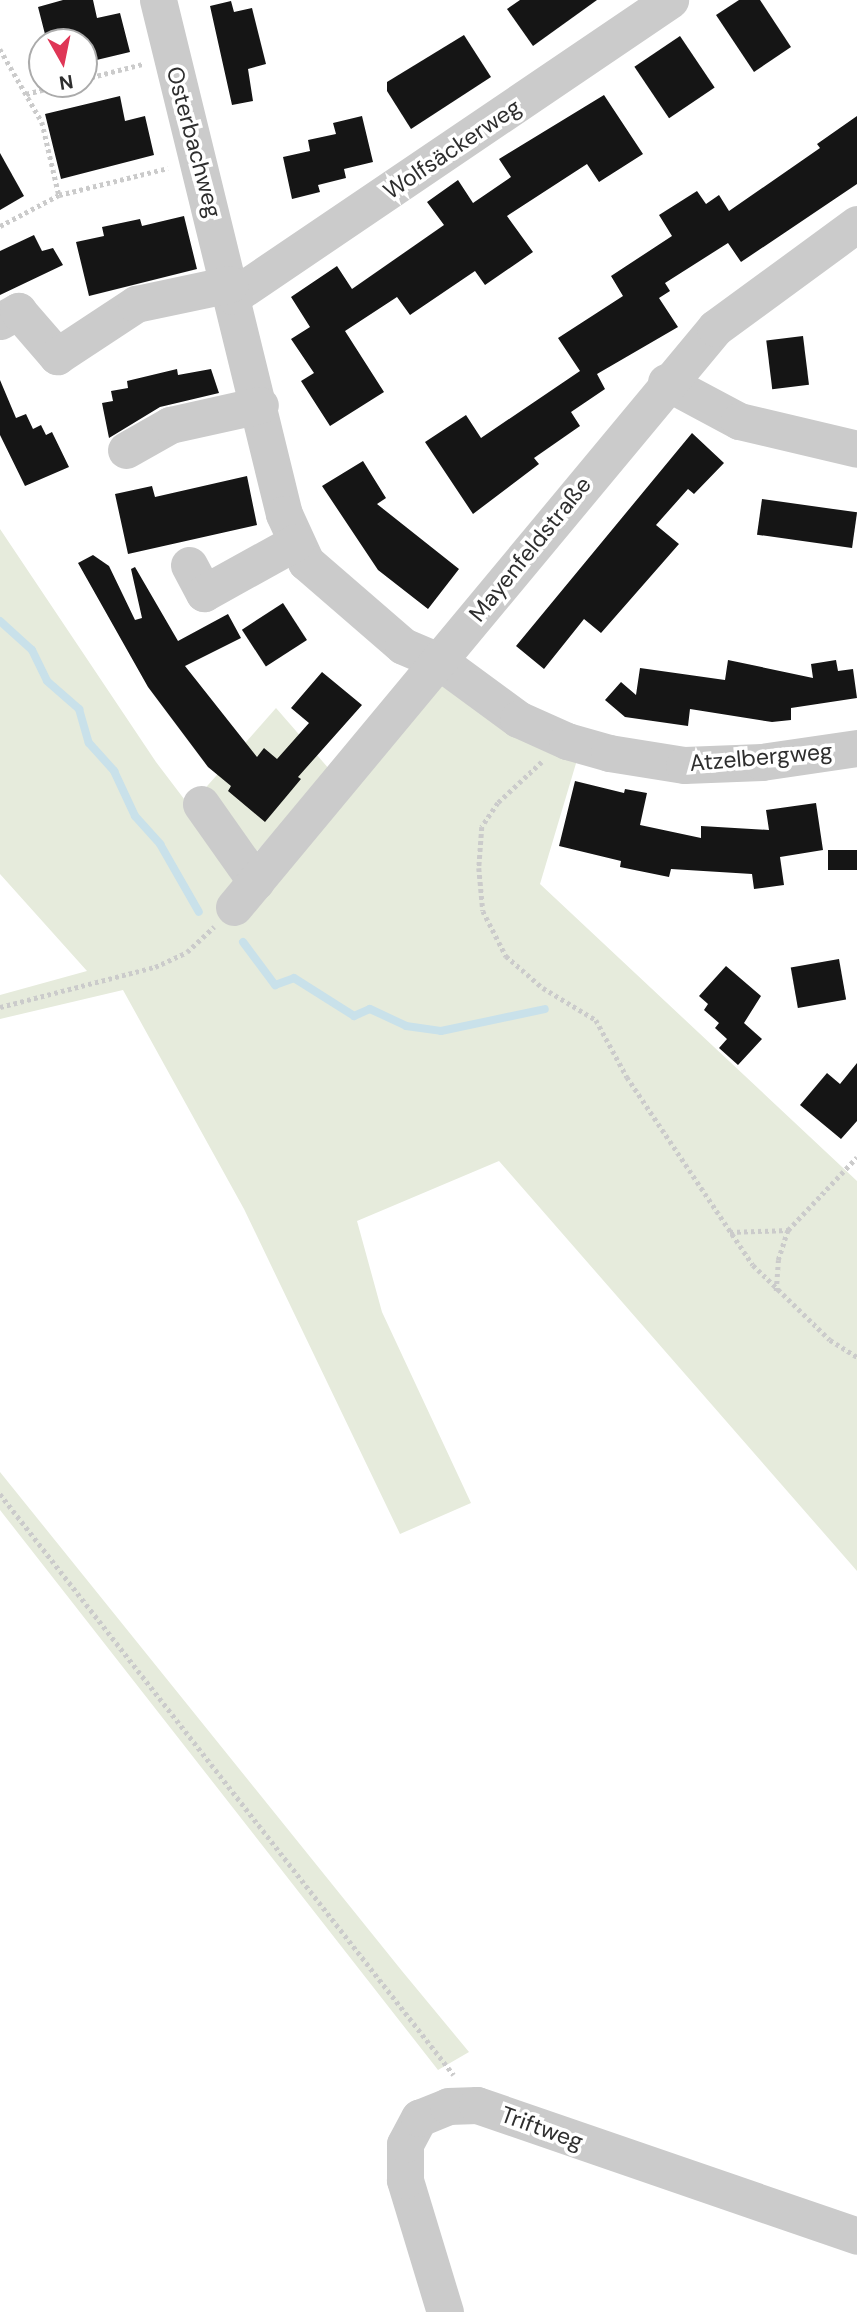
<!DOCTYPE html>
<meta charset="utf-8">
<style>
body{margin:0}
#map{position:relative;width:857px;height:2312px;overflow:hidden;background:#fff;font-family:"DM Sans",sans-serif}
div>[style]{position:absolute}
.green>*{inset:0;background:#e6ebdc}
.stream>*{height:8px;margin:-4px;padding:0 4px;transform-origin:4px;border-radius:4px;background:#c9e1ea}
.building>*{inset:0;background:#151515;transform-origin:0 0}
.path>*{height:4.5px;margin-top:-2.25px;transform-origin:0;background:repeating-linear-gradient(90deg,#cbcbcb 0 3.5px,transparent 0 7px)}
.minor>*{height:37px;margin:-18.5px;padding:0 18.5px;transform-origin:18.5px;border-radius:18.5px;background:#cbcbcb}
span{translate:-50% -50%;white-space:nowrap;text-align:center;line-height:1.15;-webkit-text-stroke:7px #fff;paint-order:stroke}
.street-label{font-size:23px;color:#2e2e2e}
.north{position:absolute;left:28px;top:28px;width:70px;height:70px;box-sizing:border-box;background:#fff;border:2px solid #ababab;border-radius:50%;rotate:171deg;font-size:19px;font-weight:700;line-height:28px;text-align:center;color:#2e2e2e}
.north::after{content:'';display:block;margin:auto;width:24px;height:32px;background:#df3656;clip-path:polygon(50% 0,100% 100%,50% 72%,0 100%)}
</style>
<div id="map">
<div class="green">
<div style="clip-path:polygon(0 529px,156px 762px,244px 878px,444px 680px,577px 760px,540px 884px,857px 1181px,857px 1571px,499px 1161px,357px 1221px,382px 1312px,471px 1503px,400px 1534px,244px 1209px,123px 990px,0 1019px,0 995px,87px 971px,0 874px)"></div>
<div style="clip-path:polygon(276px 708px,330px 770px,250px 859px,201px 793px)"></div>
<div style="clip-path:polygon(0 1472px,402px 1971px,469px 2052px,438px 2070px,0 1510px)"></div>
</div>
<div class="stream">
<div style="left:0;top:621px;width:43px;rotate:42.2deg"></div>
<div style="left:32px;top:650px;width:34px;rotate:64deg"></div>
<div style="left:47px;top:681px;width:43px;rotate:41.2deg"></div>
<div style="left:79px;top:709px;width:35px;rotate:74deg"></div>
<div style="left:89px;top:743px;width:38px;rotate:48deg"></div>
<div style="left:114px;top:771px;width:50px;rotate:65deg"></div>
<div style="left:135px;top:816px;width:38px;rotate:48deg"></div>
<div style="left:160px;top:844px;width:78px;rotate:60.2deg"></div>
<div style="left:243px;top:942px;width:54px;rotate:53.3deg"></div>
<div style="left:275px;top:985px;width:20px;rotate:-20deg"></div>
<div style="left:294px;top:978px;width:71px;rotate:32.3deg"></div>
<div style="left:354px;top:1016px;width:17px;rotate:-24deg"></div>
<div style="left:370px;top:1009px;width:40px;rotate:25deg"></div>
<div style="left:406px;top:1026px;width:35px;rotate:8deg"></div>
<div style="left:441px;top:1031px;width:106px;rotate:-11.9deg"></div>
</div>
<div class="building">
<div style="clip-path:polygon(63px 0,93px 0,97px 18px,120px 13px,130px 52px,84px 63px,84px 42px,47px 42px,38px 7px)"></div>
<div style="clip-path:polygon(520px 0,597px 0,533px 46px,507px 9px)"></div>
<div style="clip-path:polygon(739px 0,760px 0,791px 47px,754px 72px,716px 15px)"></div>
<div style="clip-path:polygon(231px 1px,234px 12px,252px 8px,266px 64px,248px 69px,253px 101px,232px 105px,210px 6px)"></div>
<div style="clip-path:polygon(464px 35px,491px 77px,411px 129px,387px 91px,387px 82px)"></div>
<div style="left:680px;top:36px;width:62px;height:55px;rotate:56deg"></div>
<div style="clip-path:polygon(604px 95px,643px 154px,599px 182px,587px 164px,507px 216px,533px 252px,485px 285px,475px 271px,410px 315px,397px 297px,345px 331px,384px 392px,330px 426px,301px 381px,314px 373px,291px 339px,310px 327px,291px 297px,337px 266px,352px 289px,444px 225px,427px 202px,458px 180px,473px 203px,511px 177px,499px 159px)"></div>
<div style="clip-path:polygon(120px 96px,125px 121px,145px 116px,154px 155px,61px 179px,45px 114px)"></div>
<div style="clip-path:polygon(362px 116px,373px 162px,344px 169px,346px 178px,318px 185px,320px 192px,292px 199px,283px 157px,310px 151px,308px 140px,336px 134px,333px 123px)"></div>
<div style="clip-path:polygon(857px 116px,857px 184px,741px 262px,728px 243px,665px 283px,670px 291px,659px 298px,678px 327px,597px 374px,605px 389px,571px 412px,580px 426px,534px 458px,539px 464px,473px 514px,425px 442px,466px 415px,481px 438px,580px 371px,558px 338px,623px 296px,611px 276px,672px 236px,659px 215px,697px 191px,706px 204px,719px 195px,729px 211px,820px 148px,817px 144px)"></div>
<div style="clip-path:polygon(0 153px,24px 196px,0 210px)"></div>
<div style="clip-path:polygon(184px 216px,197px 269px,89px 296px,76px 242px,104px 236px,102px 227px,140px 219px,142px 226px)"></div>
<div style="clip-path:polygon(34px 235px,42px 251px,53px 248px,63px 265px,0 295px,0 251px)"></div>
<div style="left:803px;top:336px;width:49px;height:37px;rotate:83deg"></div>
<div style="clip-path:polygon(177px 369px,178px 375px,211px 369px,219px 393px,160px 407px,109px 438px,102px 403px,113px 401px,111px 391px,128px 388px,127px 381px)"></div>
<div style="clip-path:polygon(0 380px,16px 418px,26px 414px,33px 429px,41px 425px,46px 435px,52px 432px,69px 467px,25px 486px,0 435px)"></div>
<div style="clip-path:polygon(692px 433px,724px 463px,694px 494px,688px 489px,656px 525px,679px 544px,601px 633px,584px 619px,544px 669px,516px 646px)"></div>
<div style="clip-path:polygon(363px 461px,386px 498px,377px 504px,459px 569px,428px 609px,378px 570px,322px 486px)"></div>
<div style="clip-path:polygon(247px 476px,257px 525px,128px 554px,115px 494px,152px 486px,155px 497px)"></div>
<div style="left:762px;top:499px;width:96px;height:36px;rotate:8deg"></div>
<div style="clip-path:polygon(93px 555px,109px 566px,135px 620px,142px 618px,131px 569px,135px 567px,178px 641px,228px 614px,241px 638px,185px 666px,257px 757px,264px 748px,277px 759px,309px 723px,291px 708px,322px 672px,362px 705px,298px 777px,301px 779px,265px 822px,228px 791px,231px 786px,208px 767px,148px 687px,78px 563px)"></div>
<div style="left:283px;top:603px;width:44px;height:49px;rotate:57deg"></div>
<div style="clip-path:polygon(728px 660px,813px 678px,811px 664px,836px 660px,838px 671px,853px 669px,857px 698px,791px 708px,791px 720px,772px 722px,690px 709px,688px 726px,625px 717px,605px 700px,621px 682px,636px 695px,640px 668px,725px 680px)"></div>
<div style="clip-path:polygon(575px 781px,624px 793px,625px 789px,647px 793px,640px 825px,701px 838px,701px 826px,769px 830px,766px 810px,816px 803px,823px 850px,780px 857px,784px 885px,754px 889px,752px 874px,671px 869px,669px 877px,620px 867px,621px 861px,559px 846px)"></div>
<div style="left:857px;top:850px;width:20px;height:29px;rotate:90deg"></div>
<div style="left:839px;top:959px;width:41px;height:49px;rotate:80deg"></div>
<div style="clip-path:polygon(726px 966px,761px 996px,744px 1023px,762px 1039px,738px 1065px,719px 1048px,727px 1039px,715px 1028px,719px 1023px,704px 1010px,708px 1004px,699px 996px)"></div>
<div style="clip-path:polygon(857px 1063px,857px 1121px,841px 1139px,800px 1105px,827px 1073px,840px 1084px)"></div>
</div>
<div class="path">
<div style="left:0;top:49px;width:84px;rotate:60.1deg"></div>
<div style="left:42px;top:122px;width:75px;rotate:76.9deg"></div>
<div style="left:84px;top:79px;width:61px;rotate:-14.3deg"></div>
<div style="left:26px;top:94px;width:40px;rotate:-14.4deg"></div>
<div style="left:0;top:226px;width:67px;rotate:-27.7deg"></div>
<div style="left:59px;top:195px;width:112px;rotate:-13.9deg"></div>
<div style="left:542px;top:762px;width:60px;rotate:137deg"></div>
<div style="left:498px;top:803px;width:29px;rotate:124deg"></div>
<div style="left:482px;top:827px;width:41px;rotate:94.2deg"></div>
<div style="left:479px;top:868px;width:43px;rotate:84.7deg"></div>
<div style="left:483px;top:911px;width:51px;rotate:62.9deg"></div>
<div style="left:506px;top:956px;width:49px;rotate:40.9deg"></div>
<div style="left:543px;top:988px;width:62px;rotate:31.1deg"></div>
<div style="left:596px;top:1020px;width:65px;rotate:61.5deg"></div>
<div style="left:627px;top:1077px;width:226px;rotate:56.2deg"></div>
<div style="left:753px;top:1265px;width:107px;rotate:44.2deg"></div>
<div style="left:830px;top:1340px;width:32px;rotate:32deg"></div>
<div style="left:0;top:1007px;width:160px;rotate:-14.5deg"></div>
<div style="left:155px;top:967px;width:35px;rotate:-25deg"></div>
<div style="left:187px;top:952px;width:37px;rotate:-43deg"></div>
<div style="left:730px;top:1232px;width:58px;rotate:-2deg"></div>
<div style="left:776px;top:1291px;width:31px;rotate:-86deg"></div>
<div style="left:778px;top:1260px;width:32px;rotate:-72deg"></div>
<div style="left:788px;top:1230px;width:100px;rotate:-46.6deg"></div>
<div style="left:0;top:1494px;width:737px;rotate:52deg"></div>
</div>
<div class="minor">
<div style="left:158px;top:0;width:529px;rotate:76.23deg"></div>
<div style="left:284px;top:514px;width:53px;rotate:65.4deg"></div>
<div style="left:306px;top:562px;width:128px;rotate:40.9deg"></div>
<div style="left:403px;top:646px;width:39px;rotate:23deg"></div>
<div style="left:439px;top:661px;width:98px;rotate:36.3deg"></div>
<div style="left:518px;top:719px;width:54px;rotate:24.2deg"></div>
<div style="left:567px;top:741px;width:44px;rotate:15.9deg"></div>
<div style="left:609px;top:753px;width:76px;rotate:9.1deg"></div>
<div style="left:684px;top:765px;width:78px;rotate:-2.2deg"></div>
<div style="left:762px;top:762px;width:96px;rotate:-8.4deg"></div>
<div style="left:233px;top:296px;width:528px;rotate:-34.11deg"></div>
<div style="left:0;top:321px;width:21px;rotate:-29deg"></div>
<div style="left:18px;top:311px;width:60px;rotate:49.1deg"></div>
<div style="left:57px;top:356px;width:95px;rotate:-33.4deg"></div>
<div style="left:136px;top:304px;width:96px;rotate:-12deg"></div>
<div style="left:666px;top:382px;width:83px;rotate:28.1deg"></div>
<div style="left:739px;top:421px;width:121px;rotate:13.3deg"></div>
<div style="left:126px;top:450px;width:51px;rotate:-29.6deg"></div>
<div style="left:170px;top:425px;width:92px;rotate:-12.5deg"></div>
<div style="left:189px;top:565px;width:32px;rotate:62deg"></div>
<div style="left:204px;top:593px;width:105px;rotate:-29deg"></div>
<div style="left:201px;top:804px;width:95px;rotate:54.8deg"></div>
<div style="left:234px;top:907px;width:753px;rotate:-50.28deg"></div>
<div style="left:715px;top:328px;width:176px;rotate:-36.2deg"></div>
<div style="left:445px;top:2312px;width:138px;rotate:-106.9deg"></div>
<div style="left:405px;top:2180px;width:36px;rotate:-90deg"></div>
<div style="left:405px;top:2144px;width:30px;rotate:-62deg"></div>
<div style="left:419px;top:2118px;width:31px;rotate:-22deg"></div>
<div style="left:448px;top:2106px;width:29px;rotate:-2deg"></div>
<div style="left:477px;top:2105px;width:402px;rotate:19deg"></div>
</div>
<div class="street-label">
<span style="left:194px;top:142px;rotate:75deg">Osterbachweg</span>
<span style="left:452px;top:149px;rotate:-34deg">Wolfsäckerweg</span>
<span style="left:530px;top:549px;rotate:-51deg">Mayenfeldstraße</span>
<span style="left:761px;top:757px;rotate:-5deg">Atzelbergweg</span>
<span style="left:542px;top:2128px;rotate:20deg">Triftweg</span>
</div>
<div class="north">N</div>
</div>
